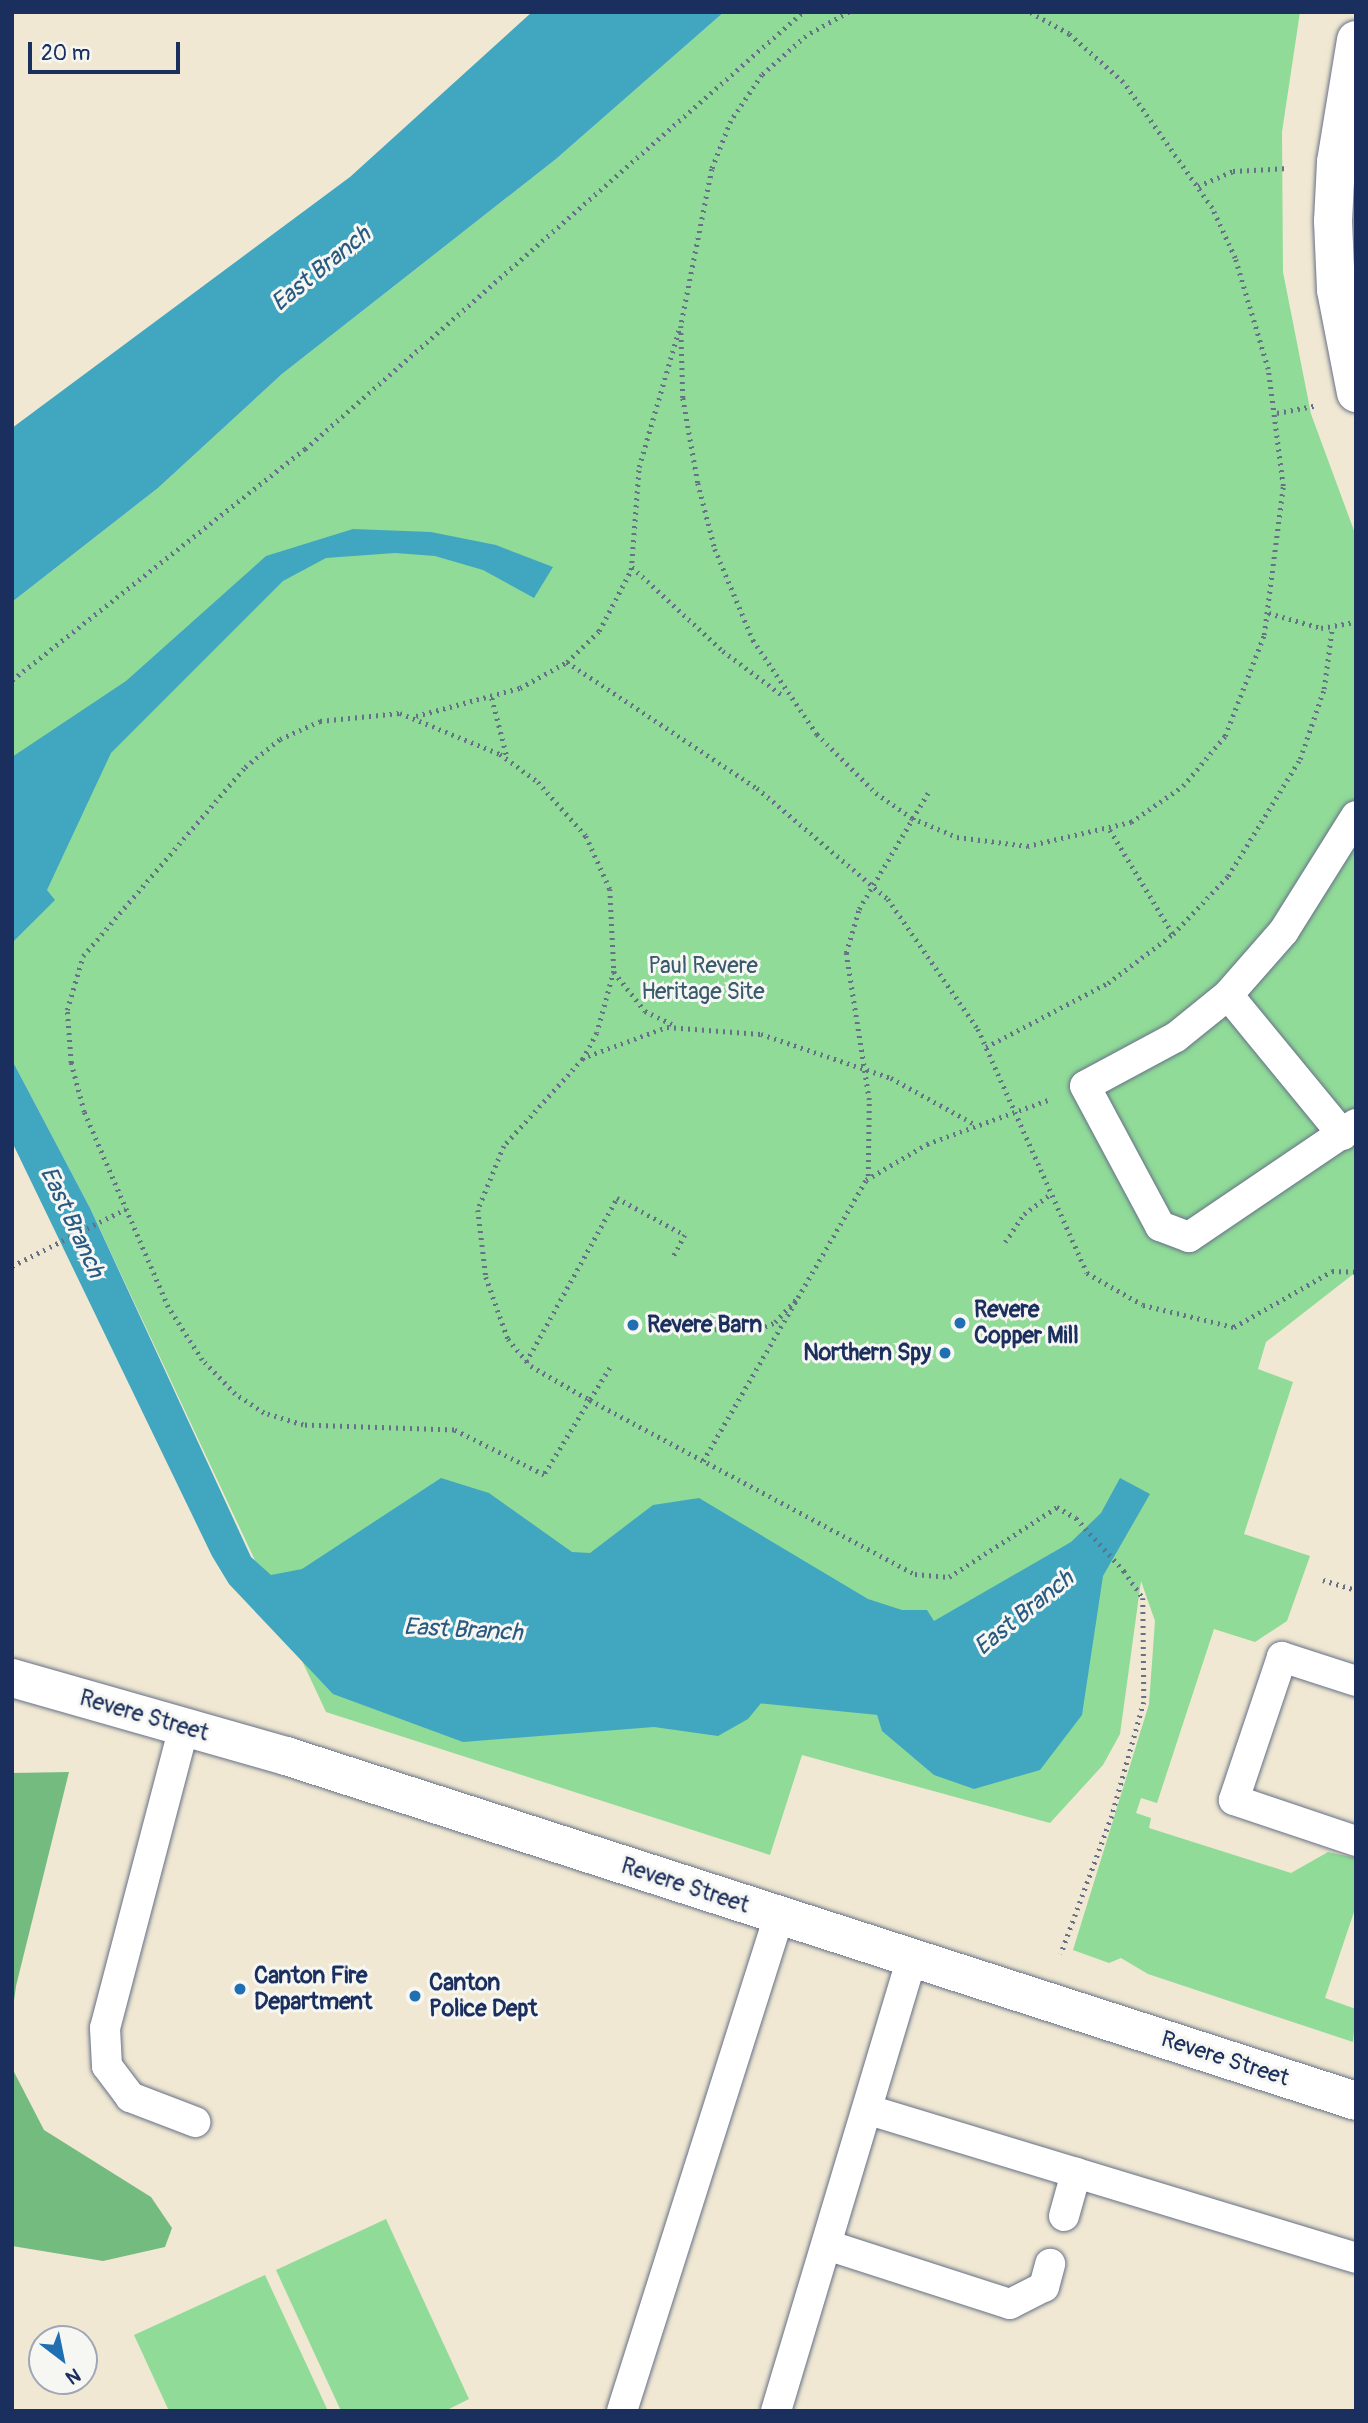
<!DOCTYPE html>
<style>
body{margin:0}
#map{position:relative;width:1368px;height:2423px;overflow:hidden;background:#f0e8d2;font-family:Pangolin,sans-serif}
div>[style]{position:absolute}
.green>*{inset:0;background:#90db98}
.forest>*{inset:0;background:#74bb80}
.water>*{inset:0;background:#41a7c1}
.river>*{height:91px;margin:-45.5px;padding:0 45.5px;transform-origin:45.5px;border-radius:45.5px;background:#41a7c1}
.path>*{height:4.5px;margin-top:-2.25px;transform-origin:0;background:repeating-linear-gradient(90deg,#667087 0 2px,transparent 0 7px)}
.roads{filter:drop-shadow(0 0 2px #667087) drop-shadow(0 0 2px #667087)}
.lane>*{height:30px;margin:-15px;padding:0 15px;transform-origin:15px;border-radius:15px;background:#fff}
.street>*{height:38px;margin:-19px;padding:0 19px;transform-origin:19px;border-radius:19px;background:#fff}
.secondary>*{height:38px;margin:-19px;padding:0 19px;transform-origin:19px;border-radius:19px;background:#fff}
.dots>*{width:19px;height:19px;translate:-50% -50%;box-sizing:border-box;border:4px solid #f6f6f2;border-radius:50%}
span{translate:-50% -50%;white-space:nowrap;text-align:center;line-height:1.15;-webkit-text-stroke:6px #f6f6f2;paint-order:stroke}
.park-label{font-size:23px;color:#385a6c}
.poi-label{font-size:23px;color:#1b2f5e;font-weight:700}
.left{translate:0 -50%;text-align:left}
.right{translate:-100% -50%;text-align:right}
.street-label{font-size:23px;color:#1b2f5e}
.water-label{font-size:24px;color:#285981;font-style:italic}
.frame{position:absolute;inset:0;border:14px solid #1b2f5e;pointer-events:none}
.north{position:absolute;left:28px;top:2325px;width:70px;height:70px;box-sizing:border-box;background:#f6f6f2;border:2px solid #9ea6b7;border-radius:50%;rotate:148deg;font-size:19px;font-weight:700;line-height:28px;text-align:center;color:#1b2f5e}
.north::after{content:'';display:block;margin:auto;width:24px;height:32px;background:#1f6fb2;clip-path:polygon(50% 0,100% 100%,50% 72%,0 100%)}
.scale{position:absolute;left:28px;top:42px;width:152px;height:32px;box-sizing:border-box;border:4px solid #1b2f5e;border-top:0;padding-left:9px;font-size:21px;line-height:24px;white-space:nowrap;color:#1b2f5e;-webkit-text-stroke:5px #f6f6f2;paint-order:stroke}
</style>
<div id="map">
<div class="green">
<div style="clip-path:polygon(724px 12px,1300px 12px,1282px 132px,1283px 272px,1311px 414px,1356px 536px,1356px 1272px,1266px 1342px,1258px 1369px,1293px 1382px,1244px 1534px,1310px 1556px,1287px 1621px,1255px 1642px,1214px 1629px,1157px 1803px,1141px 1798px,1136px 1813px,1151px 1818px,1149px 1828px,1291px 1873px,1328px 1852px,1356px 1858px,1356px 1906px,1325px 1998px,1356px 2009px,1353px 2042px,1148px 1974px,1121px 1958px,1109px 1963px,1073px 1950px,1149px 1704px,1155px 1621px,1141px 1581px,1120px 1734px,1103px 1765px,1050px 1823px,802px 1755px,770px 1855px,326px 1712px,90px 1208px,12px 1060px,12px 943px,54px 900px,12px 842px,12px 602px,158px 488px,282px 374px,556px 159px)"></div>
<div style="clip-path:polygon(386px 2219px,469px 2399px,445px 2411px,341px 2411px,276px 2270px)"></div>
<div style="clip-path:polygon(265px 2275px,328px 2411px,169px 2411px,134px 2335px)"></div>
</div>
<div class="forest">
<div style="clip-path:polygon(69px 1772px,16px 1986px,12px 2016px,12px 1773px)"></div>
<div style="clip-path:polygon(12px 2068px,44px 2130px,151px 2197px,172px 2228px,165px 2247px,103px 2261px,12px 2246px)"></div>
</div>
<div class="water">
<div style="clip-path:polygon(532px 12px,724px 12px,556px 159px,282px 374px,158px 488px,12px 602px,12px 428px,350px 177px)"></div>
<div style="clip-path:polygon(353px 529px,431px 532px,496px 545px,553px 567px,534px 598px,483px 570px,435px 556px,395px 553px,326px 558px,283px 581px,111px 753px,47px 890px,55px 900px,12px 943px,12px 757px,126px 681px,266px 556px)"></div>
<div style="clip-path:polygon(12px 1060px,90px 1208px,251px 1557px,271px 1575px,302px 1569px,441px 1478px,489px 1493px,572px 1552px,590px 1553px,653px 1505px,699px 1498px,868px 1599px,902px 1610px,927px 1610px,934px 1621px,1071px 1542px,1101px 1513px,1120px 1478px,1150px 1494px,1103px 1576px,1082px 1715px,1040px 1770px,974px 1789px,934px 1775px,882px 1731px,872px 1698px,851px 1670px,816px 1664px,781px 1679px,748px 1719px,718px 1736px,654px 1727px,463px 1742px,333px 1694px,229px 1584px,212px 1556px,12px 1142px)"></div>
</div>
<div class="river">
<div style="left:689px;top:1650px;width:260px;rotate:5.7deg"></div>
</div>
<div class="path">
<div style="left:849px;top:12px;width:49px;rotate:150.8deg"></div>
<div style="left:806px;top:36px;width:59px;rotate:138.4deg"></div>
<div style="left:762px;top:75px;width:55px;rotate:124deg"></div>
<div style="left:731px;top:121px;width:52px;rotate:111.6deg"></div>
<div style="left:712px;top:169px;width:160px;rotate:101.2deg"></div>
<div style="left:681px;top:326px;width:72px;rotate:88.4deg"></div>
<div style="left:683px;top:398px;width:86px;rotate:80deg"></div>
<div style="left:698px;top:483px;width:68px;rotate:75.6deg"></div>
<div style="left:715px;top:549px;width:99px;rotate:67.3deg"></div>
<div style="left:753px;top:640px;width:114px;rotate:55.8deg"></div>
<div style="left:817px;top:734px;width:83px;rotate:45deg"></div>
<div style="left:876px;top:793px;width:44px;rotate:34.8deg"></div>
<div style="left:912px;top:818px;width:49px;rotate:22.9deg"></div>
<div style="left:957px;top:837px;width:71px;rotate:7.3deg"></div>
<div style="left:1027px;top:846px;width:107px;rotate:-13deg"></div>
<div style="left:1131px;top:822px;width:63px;rotate:-34.7deg"></div>
<div style="left:1183px;top:786px;width:65px;rotate:-50deg"></div>
<div style="left:1225px;top:736px;width:108px;rotate:-68.9deg"></div>
<div style="left:1264px;top:635px;width:150px;rotate:-82.7deg"></div>
<div style="left:1283px;top:486px;width:118px;rotate:-97.3deg"></div>
<div style="left:1268px;top:369px;width:116px;rotate:-106.6deg"></div>
<div style="left:1235px;top:258px;width:55px;rotate:-114.7deg"></div>
<div style="left:1212px;top:208px;width:154px;rotate:-125.2deg"></div>
<div style="left:1123px;top:82px;width:72px;rotate:-138.4deg"></div>
<div style="left:1069px;top:34px;width:46px;rotate:-151.2deg"></div>
<div style="left:1198px;top:186px;width:38px;rotate:-23deg"></div>
<div style="left:1233px;top:171px;width:55px;rotate:-3.1deg"></div>
<div style="left:1277px;top:413px;width:38px;rotate:-11deg"></div>
<div style="left:632px;top:567px;width:124px;rotate:42.7deg"></div>
<div style="left:723px;top:651px;width:74px;rotate:36.7deg"></div>
<div style="left:1269px;top:613px;width:54px;rotate:16.1deg"></div>
<div style="left:1321px;top:628px;width:36px;rotate:-10deg"></div>
<div style="left:567px;top:662px;width:228px;rotate:33.6deg"></div>
<div style="left:757px;top:788px;width:172px;rotate:40.3deg"></div>
<div style="left:888px;top:899px;width:158px;rotate:55.3deg"></div>
<div style="left:978px;top:1029px;width:267px;rotate:65.9deg"></div>
<div style="left:1087px;top:1273px;width:64px;rotate:29.7deg"></div>
<div style="left:1143px;top:1305px;width:94px;rotate:13.6deg"></div>
<div style="left:1234px;top:1327px;width:113px;rotate:-29.7deg"></div>
<div style="left:1332px;top:1271px;width:24px;rotate:2deg"></div>
<div style="left:12px;top:680px;width:373px;rotate:-38.3deg"></div>
<div style="left:305px;top:449px;width:663px;rotate:-41.27deg"></div>
<div style="left:492px;top:698px;width:61px;rotate:75.7deg"></div>
<div style="left:400px;top:713px;width:108px;rotate:22.3deg"></div>
<div style="left:500px;top:754px;width:47px;rotate:36.4deg"></div>
<div style="left:538px;top:782px;width:72px;rotate:48.4deg"></div>
<div style="left:586px;top:836px;width:58px;rotate:65.6deg"></div>
<div style="left:610px;top:889px;width:82px;rotate:87.2deg"></div>
<div style="left:614px;top:971px;width:64px;rotate:105.3deg"></div>
<div style="left:597px;top:1033px;width:30px;rotate:118deg"></div>
<div style="left:583px;top:1059px;width:118px;rotate:132.2deg"></div>
<div style="left:504px;top:1146px;width:69px;rotate:112.1deg"></div>
<div style="left:478px;top:1210px;width:67px;rotate:83.2deg"></div>
<div style="left:486px;top:1277px;width:66px;rotate:70.5deg"></div>
<div style="left:508px;top:1339px;width:35px;rotate:50deg"></div>
<div style="left:531px;top:1366px;width:68px;rotate:30deg"></div>
<div style="left:590px;top:1400px;width:88px;rotate:121.5deg"></div>
<div style="left:544px;top:1475px;width:101px;rotate:-153.4deg"></div>
<div style="left:454px;top:1430px;width:151px;rotate:-178.1deg"></div>
<div style="left:303px;top:1425px;width:41px;rotate:-162.9deg"></div>
<div style="left:264px;top:1413px;width:35px;rotate:-147deg"></div>
<div style="left:235px;top:1394px;width:47px;rotate:-134.1deg"></div>
<div style="left:202px;top:1360px;width:63px;rotate:-122.7deg"></div>
<div style="left:168px;top:1307px;width:212px;rotate:-113.3deg"></div>
<div style="left:84px;top:1112px;width:51px;rotate:-104.9deg"></div>
<div style="left:71px;top:1063px;width:53px;rotate:-94.3deg"></div>
<div style="left:67px;top:1010px;width:56px;rotate:-73.5deg"></div>
<div style="left:83px;top:956px;width:249px;rotate:-49.4deg"></div>
<div style="left:245px;top:767px;width:45px;rotate:-38.7deg"></div>
<div style="left:280px;top:739px;width:44px;rotate:-24.2deg"></div>
<div style="left:320px;top:721px;width:80px;rotate:-5.7deg"></div>
<div style="left:416px;top:716px;width:108px;rotate:-15.1deg"></div>
<div style="left:520px;top:688px;width:54px;rotate:-29deg"></div>
<div style="left:567px;top:662px;width:45px;rotate:-44.1deg"></div>
<div style="left:599px;top:631px;width:69px;rotate:-62.3deg"></div>
<div style="left:631px;top:570px;width:103px;rotate:-85.6deg"></div>
<div style="left:639px;top:467px;width:144px;rotate:-73.8deg"></div>
<div style="left:1110px;top:830px;width:122px;rotate:58.8deg"></div>
<div style="left:614px;top:972px;width:50px;rotate:51.5deg"></div>
<div style="left:645px;top:1011px;width:32px;rotate:26deg"></div>
<div style="left:986px;top:1047px;width:138px;rotate:-27.7deg"></div>
<div style="left:1108px;top:983px;width:81px;rotate:-37deg"></div>
<div style="left:1173px;top:934px;width:80px;rotate:-46.5deg"></div>
<div style="left:1228px;top:876px;width:137px;rotate:-58.4deg"></div>
<div style="left:1300px;top:759px;width:74px;rotate:-71.1deg"></div>
<div style="left:1324px;top:689px;width:62px;rotate:-82.5deg"></div>
<div style="left:588px;top:1056px;width:84px;rotate:-20.2deg"></div>
<div style="left:667px;top:1027px;width:94px;rotate:4.3deg"></div>
<div style="left:761px;top:1034px;width:137px;rotate:18.7deg"></div>
<div style="left:891px;top:1078px;width:97px;rotate:28.9deg"></div>
<div style="left:868px;top:1176px;width:76px;rotate:-89.2deg"></div>
<div style="left:869px;top:1100px;width:149px;rotate:-98.9deg"></div>
<div style="left:846px;top:953px;width:46px;rotate:-73.5deg"></div>
<div style="left:859px;top:909px;width:135px;rotate:-59.3deg"></div>
<div style="left:1005px;top:1242px;width:34px;rotate:-56deg"></div>
<div style="left:1024px;top:1214px;width:34px;rotate:-37deg"></div>
<div style="left:12px;top:1266px;width:127px;rotate:-26.6deg"></div>
<div style="left:701px;top:1328px;width:51px;rotate:4.5deg"></div>
<div style="left:752px;top:1332px;width:25px;rotate:-23deg"></div>
<div style="left:775px;top:1322px;width:33px;rotate:-47deg"></div>
<div style="left:526px;top:1362px;width:188px;rotate:-61deg"></div>
<div style="left:617px;top:1198px;width:77px;rotate:28.6deg"></div>
<div style="left:685px;top:1235px;width:24px;rotate:118deg"></div>
<div style="left:610px;top:1368px;width:38px;rotate:122deg"></div>
<div style="left:590px;top:1400px;width:369px;rotate:28.2deg"></div>
<div style="left:915px;top:1574px;width:34px;rotate:5deg"></div>
<div style="left:949px;top:1577px;width:129px;rotate:-32.9deg"></div>
<div style="left:1057px;top:1507px;width:22px;rotate:30deg"></div>
<div style="left:1076px;top:1518px;width:72px;rotate:47.8deg"></div>
<div style="left:1124px;top:1571px;width:33px;rotate:55deg"></div>
<div style="left:1143px;top:1598px;width:104px;rotate:89.4deg"></div>
<div style="left:1144px;top:1702px;width:118px;rotate:105.7deg"></div>
<div style="left:1112px;top:1816px;width:147px;rotate:110.3deg"></div>
<div style="left:703px;top:1461px;width:325px;rotate:-59.9deg"></div>
<div style="left:866px;top:1180px;width:71px;rotate:-30.5deg"></div>
<div style="left:927px;top:1144px;width:129px;rotate:-20deg"></div>
<div style="left:1323px;top:1580px;width:34px;rotate:17deg"></div>
</div>
<div class="roads">
<div class="lane">
<div style="left:1356px;top:816px;width:136px;rotate:122.1deg"></div>
<div style="left:1284px;top:931px;width:85px;rotate:131.2deg"></div>
<div style="left:1228px;top:995px;width:67px;rotate:141.1deg"></div>
<div style="left:1176px;top:1037px;width:103px;rotate:151.7deg"></div>
<div style="left:1085px;top:1086px;width:159px;rotate:61.8deg"></div>
<div style="left:1160px;top:1226px;width:31px;rotate:21deg"></div>
<div style="left:1189px;top:1237px;width:202px;rotate:-34.1deg"></div>
<div style="left:1228px;top:995px;width:181px;rotate:50.6deg"></div>
<div style="left:1356px;top:1681px;width:78px;rotate:-162deg"></div>
<div style="left:1282px;top:1657px;width:151px;rotate:108.6deg"></div>
<div style="left:1234px;top:1800px;width:129px;rotate:18.6deg"></div>
<div style="left:184px;top:1727px;width:311px;rotate:104.7deg"></div>
<div style="left:105px;top:2028px;width:38px;rotate:87deg"></div>
<div style="left:107px;top:2066px;width:39px;rotate:53deg"></div>
<div style="left:130px;top:2097px;width:70px;rotate:21deg"></div>
<div style="left:869px;top:2110px;width:509px;rotate:16.9deg"></div>
<div style="left:1064px;top:2216px;width:45px;rotate:-74.4deg"></div>
<div style="left:827px;top:2245px;width:192px;rotate:17.9deg"></div>
<div style="left:1010px;top:2304px;width:38px;rotate:-27deg"></div>
<div style="left:1044px;top:2287px;width:24px;rotate:-75deg"></div>
<div style="left:622px;top:2411px;width:519px;rotate:-72.4deg"></div>
<div style="left:776px;top:2411px;width:472px;rotate:-73.3deg"></div>
</div>
<div class="street">
<div style="left:1356px;top:40px;width:124px;rotate:99.3deg"></div>
<div style="left:1336px;top:162px;width:59px;rotate:92.9deg"></div>
<div style="left:1333px;top:221px;width:69px;rotate:87.5deg"></div>
<div style="left:1336px;top:290px;width:105px;rotate:79deg"></div>
</div>
<div class="secondary">
<div style="left:12px;top:1678px;width:285px;rotate:15.9deg"></div>
<div style="left:286px;top:1756px;width:1124px;rotate:17.87deg"></div>
</div>
</div>
<div class="dots">
<div style="left:960px;top:1323px;background:#1f6fb2"></div>
<div style="left:633px;top:1325px;background:#1f6fb2"></div>
<div style="left:945px;top:1353px;background:#1f6fb2"></div>
<div style="left:240px;top:1989px;background:#1f6fb2"></div>
<div style="left:415px;top:1996px;background:#1f6fb2"></div>
</div>
<div class="park-label">
<span style="left:703px;top:979px">Paul Revere<br>Heritage Site</span>
</div>
<div class="poi-label">
<span class="left" style="left:974px;top:1323px">Revere<br>Copper Mill</span>
<span class="left" style="left:647px;top:1325px">Revere Barn</span>
<span class="right" style="left:931px;top:1353px">Northern Spy</span>
<span class="left" style="left:254px;top:1989px">Canton Fire<br>Department</span>
<span class="left" style="left:429px;top:1996px">Canton<br>Police Dept</span>
</div>
<div class="street-label">
<span style="left:144px;top:1716px;rotate:16deg">Revere Street</span>
<span style="left:685px;top:1886px;rotate:18deg">Revere Street</span>
<span style="left:1225px;top:2059px;rotate:18deg">Revere Street</span>
</div>
<div class="water-label">
<span style="left:321px;top:269px;rotate:-39deg">East Branch</span>
<span style="left:72px;top:1222px;rotate:65deg">East Branch</span>
<span style="left:1024px;top:1613px;rotate:-39deg">East Branch</span>
<span style="left:463px;top:1630px;rotate:3deg">East Branch</span>
</div>
<div class="frame"></div>
<div class="north">N</div>
<div class="scale">20 m</div>
</div>
